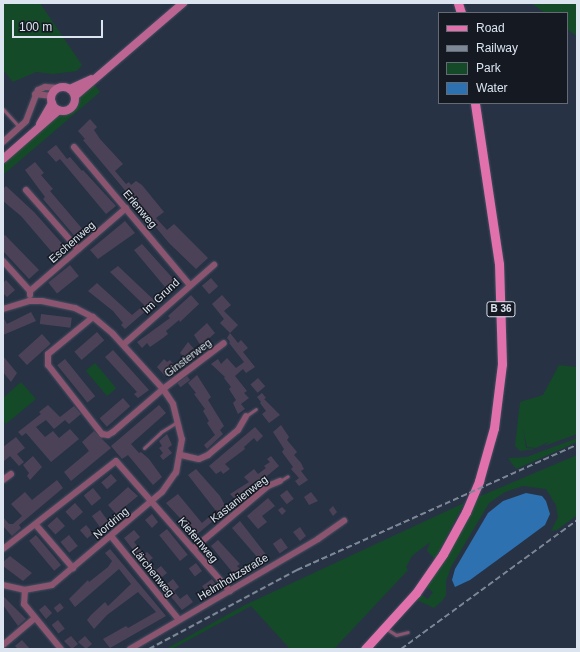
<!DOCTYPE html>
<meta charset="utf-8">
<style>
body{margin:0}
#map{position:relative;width:580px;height:652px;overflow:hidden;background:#273245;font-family:Arial,sans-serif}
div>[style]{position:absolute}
.green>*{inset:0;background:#154a28;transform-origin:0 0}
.water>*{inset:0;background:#2d71b0}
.building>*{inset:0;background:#4c4257;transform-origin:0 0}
.roads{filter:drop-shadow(0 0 1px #444e60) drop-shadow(0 0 1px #444e60)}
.lane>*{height:3px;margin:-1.5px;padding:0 1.5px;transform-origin:1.5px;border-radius:1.5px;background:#8b546f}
.street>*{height:6px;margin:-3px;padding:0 3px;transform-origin:3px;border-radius:3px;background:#8b546f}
.secondary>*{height:8px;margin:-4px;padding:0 4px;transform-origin:4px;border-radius:4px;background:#bc6592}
.secondary>.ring{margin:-4px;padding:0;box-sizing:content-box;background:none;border:8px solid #bc6592;border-radius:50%}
.primary>*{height:9px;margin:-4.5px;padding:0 4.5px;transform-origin:4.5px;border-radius:4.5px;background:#e171ac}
.rail>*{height:2px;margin-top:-1px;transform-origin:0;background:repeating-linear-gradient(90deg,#7d8796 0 6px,transparent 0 9px)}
span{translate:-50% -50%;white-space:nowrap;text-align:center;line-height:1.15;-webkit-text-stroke:3px #151a22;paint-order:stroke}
.shield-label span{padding:1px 3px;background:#151a22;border:1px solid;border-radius:3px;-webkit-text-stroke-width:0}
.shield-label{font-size:10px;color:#dce4f0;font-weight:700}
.street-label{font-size:11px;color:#dce4f0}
.frame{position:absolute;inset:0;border:4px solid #dce4f0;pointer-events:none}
.legend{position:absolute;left:438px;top:12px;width:130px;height:92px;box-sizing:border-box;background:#151a22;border:1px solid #656b74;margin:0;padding:5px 7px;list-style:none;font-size:12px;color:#dce4f0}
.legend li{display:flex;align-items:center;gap:8px;height:20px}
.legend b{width:20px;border:1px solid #656b74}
.scale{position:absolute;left:12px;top:20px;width:91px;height:18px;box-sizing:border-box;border:2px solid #dce4f0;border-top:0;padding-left:5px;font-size:12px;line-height:14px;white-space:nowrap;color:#dce4f0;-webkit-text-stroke:3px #151a22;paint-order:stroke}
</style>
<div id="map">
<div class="green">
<div style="clip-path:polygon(3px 3px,40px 3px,82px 65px,77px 71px,53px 74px,36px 72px,13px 82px,3px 70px)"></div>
<div style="clip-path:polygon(531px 3px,577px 3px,577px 36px,567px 29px,567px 13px,545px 13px)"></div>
<div style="clip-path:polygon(94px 84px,100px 92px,3px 175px,3px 163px,60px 113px,74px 108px,79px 96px)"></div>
<div style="left:95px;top:363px;width:33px;height:12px;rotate:50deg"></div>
<div style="clip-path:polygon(559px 365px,577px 367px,577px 434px,544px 446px,550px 441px,536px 448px,527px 447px,523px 428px,526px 448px,536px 449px,520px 451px,515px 446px,520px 402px,543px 395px)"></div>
<div style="clip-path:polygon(21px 382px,36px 399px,6px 424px,3px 420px,3px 398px)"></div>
<div style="clip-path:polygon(577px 438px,577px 442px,516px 469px,508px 458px,527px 457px)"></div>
<div style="clip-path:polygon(577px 455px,577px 515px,557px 530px,551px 531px,558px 517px,556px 505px,546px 489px,523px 486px,505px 492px,489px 503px,451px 567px,446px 581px,446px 595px,442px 601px,434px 608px,415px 599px,420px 594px,428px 599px,433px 592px,426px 587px,452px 546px,478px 497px)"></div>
<div style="clip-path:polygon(464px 503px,435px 559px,427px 551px,430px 542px,412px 556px,406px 567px,408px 570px,334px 649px,290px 649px,251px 606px,172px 649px,166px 649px,245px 605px)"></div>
</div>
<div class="water">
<div style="clip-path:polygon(526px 493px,542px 496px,546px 501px,550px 514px,545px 525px,470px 580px,455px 587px,452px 580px,455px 569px,488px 513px,503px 501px)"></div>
</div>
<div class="building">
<div style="clip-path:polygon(90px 119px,97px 127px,94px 130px,100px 139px,123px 164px,115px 171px,126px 184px,129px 182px,131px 185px,136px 181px,142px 185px,164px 212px,156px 218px,167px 230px,174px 224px,208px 258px,196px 269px,169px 243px,83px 140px,85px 139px,78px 131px)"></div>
<div style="clip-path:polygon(56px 145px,67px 159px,70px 157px,82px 171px,83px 170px,116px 206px,106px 214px,60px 159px,56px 162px,47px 152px)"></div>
<div style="clip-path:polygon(35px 162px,44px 173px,41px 175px,53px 189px,50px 191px,85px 232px,77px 239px,43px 199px,45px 197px,25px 170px)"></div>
<div style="clip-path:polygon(6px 186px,34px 212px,67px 249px,57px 258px,21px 216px,3px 201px,3px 189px)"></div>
<div style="clip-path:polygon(125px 221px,135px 233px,98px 259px,90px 250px)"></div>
<div style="clip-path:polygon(5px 235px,39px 270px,29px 279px,3px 251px,3px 237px)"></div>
<div style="clip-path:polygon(142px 244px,177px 283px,163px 295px,160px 291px,165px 287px,134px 250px)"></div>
<div style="left:70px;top:265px;width:14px;height:28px;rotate:51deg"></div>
<div style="clip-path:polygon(118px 266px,156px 302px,125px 329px,121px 325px,123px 323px,113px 311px,88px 291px,97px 283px,132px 315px,144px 305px,110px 272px)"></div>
<div style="left:211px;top:278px;width:11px;height:12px;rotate:49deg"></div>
<div style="clip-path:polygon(6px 280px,15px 290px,7px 297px,3px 293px,3px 283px)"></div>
<div style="clip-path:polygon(191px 295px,199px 304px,180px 322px,179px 320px,166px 331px,168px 334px,163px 338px,150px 347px,147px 343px,142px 348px,137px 342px,170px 318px,168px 316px)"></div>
<div style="clip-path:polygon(222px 295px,231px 305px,224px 311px,238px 325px,230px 333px,238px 343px,241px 340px,248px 348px,243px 352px,255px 367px,246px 373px,243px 369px,235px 376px,247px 391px,244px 393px,249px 398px,241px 404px,245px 409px,238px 414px,233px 403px,236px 400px,229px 389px,231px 387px,224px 378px,225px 377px,211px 364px,218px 359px,221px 364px,227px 358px,236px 368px,244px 362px,229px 343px,230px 342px,227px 338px,230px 333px,220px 323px,224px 319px,212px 304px)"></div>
<div style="clip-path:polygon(31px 312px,36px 321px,3px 335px,3px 317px,7px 324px)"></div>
<div style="left:41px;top:314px;width:31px;height:10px;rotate:7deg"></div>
<div style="clip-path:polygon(207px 323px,215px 333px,201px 346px,194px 335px)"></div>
<div style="left:97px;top:332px;width:11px;height:30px;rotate:49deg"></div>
<div style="left:42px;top:334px;width:13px;height:32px;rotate:48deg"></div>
<div style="clip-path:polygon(188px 342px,195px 350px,185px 358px,180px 353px)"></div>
<div style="clip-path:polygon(113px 350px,149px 390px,138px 398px,134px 394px,137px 392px,105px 357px)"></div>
<div style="clip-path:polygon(3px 356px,17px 373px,11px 382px,3px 372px)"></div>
<div style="left:65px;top:359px;width:48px;height:10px;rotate:51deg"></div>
<div style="clip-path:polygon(164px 359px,167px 362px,170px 360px,176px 367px,165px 376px,157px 367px)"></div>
<div style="clip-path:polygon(197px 375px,211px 397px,208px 400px,224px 426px,220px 430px,223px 434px,207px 449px,204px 445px,215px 435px,207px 423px,209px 421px,203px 411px,205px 409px,194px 394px,196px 393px,188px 383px)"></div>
<div style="left:187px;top:376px;width:5px;height:12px;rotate:53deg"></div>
<div style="left:258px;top:378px;width:11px;height:10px;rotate:49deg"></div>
<div style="clip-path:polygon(262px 393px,266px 398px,264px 399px,280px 415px,269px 423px,262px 414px,266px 411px,260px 403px,264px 399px,261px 402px,257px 397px)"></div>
<div style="left:123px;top:398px;width:11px;height:31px;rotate:49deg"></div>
<div style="clip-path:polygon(48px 405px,60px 417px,74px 406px,81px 414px,69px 424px,65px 420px,54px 429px,46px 420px,36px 427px,45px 437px,53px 431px,59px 438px,70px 429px,79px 439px,51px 462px,26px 433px,22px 436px,18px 432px,41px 414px,39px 412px)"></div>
<div style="clip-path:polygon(159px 405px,166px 413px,131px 444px,139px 453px,141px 452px,149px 459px,162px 477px,153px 485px,128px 455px,122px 459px,111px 446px)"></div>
<div style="clip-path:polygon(281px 425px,289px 437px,287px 440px,297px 452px,294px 455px,301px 463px,304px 469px,301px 471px,308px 480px,299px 486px,295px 481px,299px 478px,291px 469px,293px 467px,282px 452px,284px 449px,273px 432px)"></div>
<div style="clip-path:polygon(255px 427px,263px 436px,257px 442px,254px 438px,244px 447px,245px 449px,225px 464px,230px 469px,223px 474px,221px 471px,216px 474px,209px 466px)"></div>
<div style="clip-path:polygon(94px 431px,111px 448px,71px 481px,64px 472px,89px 451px,82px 442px)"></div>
<div style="clip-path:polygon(167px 434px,172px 445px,168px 448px,172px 453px,163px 460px,160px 456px,163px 453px,159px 448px,162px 446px,159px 441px)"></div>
<div style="clip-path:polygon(16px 437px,25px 448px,17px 454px,24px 462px,19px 466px,10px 456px,3px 462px,3px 447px)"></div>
<div style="clip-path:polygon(33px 456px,42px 467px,30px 480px,27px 476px,29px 473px,23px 465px)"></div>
<div style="clip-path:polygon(271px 456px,279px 466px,237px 501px,230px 494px,249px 482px,244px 477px,254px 469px,258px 474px,266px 468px,264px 466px,270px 462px,267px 459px)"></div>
<div style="clip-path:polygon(196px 469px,220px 496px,227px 509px,194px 537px,190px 533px,192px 531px,166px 503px,178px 494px,202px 523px,216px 511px,188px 475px)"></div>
<div style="left:111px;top:474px;width:9px;height:13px;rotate:49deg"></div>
<div style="clip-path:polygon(57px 480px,63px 488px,19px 525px,21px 528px,12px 536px,3px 526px,3px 517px,9px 524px,13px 524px,22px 516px,11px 504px,25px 492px,32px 500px)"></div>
<div style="clip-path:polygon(128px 487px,138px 496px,116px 514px,108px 505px)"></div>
<div style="left:93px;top:488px;width:13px;height:12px;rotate:51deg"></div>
<div style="left:287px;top:490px;width:11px;height:9px;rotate:52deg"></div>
<div style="clip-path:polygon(311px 492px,318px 501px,309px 505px,304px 497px)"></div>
<div style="clip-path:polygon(268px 498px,275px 506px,262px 516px,267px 522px,258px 529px,247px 516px)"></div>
<div style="left:75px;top:503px;width:12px;height:13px;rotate:48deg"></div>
<div style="clip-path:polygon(333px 506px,337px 512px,333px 516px,329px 510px)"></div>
<div style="clip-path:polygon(282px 507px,286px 511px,282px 515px,278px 510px)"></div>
<div style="left:100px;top:510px;width:14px;height:10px;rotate:54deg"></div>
<div style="clip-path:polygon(152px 514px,158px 522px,152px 528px,145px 520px)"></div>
<div style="left:57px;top:517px;width:12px;height:13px;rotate:48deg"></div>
<div style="clip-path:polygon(240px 521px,268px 557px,258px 564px,254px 559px,257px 557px,232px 528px)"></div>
<div style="left:86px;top:525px;width:11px;height:8px;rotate:49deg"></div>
<div style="clip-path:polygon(300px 527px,306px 536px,300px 541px,293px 532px)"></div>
<div style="left:167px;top:529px;width:33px;height:10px;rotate:51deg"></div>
<div style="clip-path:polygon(134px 530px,140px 537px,134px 542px,144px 554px,147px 552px,153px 558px,149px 561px,156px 570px,161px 566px,167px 573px,157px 581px,124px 538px)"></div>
<div style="left:36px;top:535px;width:39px;height:9px;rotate:50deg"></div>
<div style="left:69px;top:535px;width:14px;height:11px;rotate:51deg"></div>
<div style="left:281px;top:538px;width:12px;height:10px;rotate:55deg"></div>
<div style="clip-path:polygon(218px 540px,240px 564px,237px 566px,243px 572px,233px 581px,229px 576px,233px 573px,211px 546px)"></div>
<div style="clip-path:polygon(110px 549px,166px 616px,110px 648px,103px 639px,126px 626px,128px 628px,156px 612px,138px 592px,107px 615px,94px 629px,87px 620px,91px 615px,105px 602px,108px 606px,131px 584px,119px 569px,75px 607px,69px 599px,88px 580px,89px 582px,108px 567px,112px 561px,105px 553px)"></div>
<div style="clip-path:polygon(10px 556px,32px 573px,23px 581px,3px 566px,3px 562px)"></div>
<div style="left:196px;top:563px;width:10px;height:9px;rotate:53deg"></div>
<div style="clip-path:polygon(173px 579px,179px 587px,174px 591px,180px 599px,187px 594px,193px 602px,182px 610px,163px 587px)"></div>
<div style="left:212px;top:579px;width:12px;height:12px;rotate:55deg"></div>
<div style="clip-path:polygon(3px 596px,26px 619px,18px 626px,3px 605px)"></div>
<div style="left:60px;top:603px;width:6px;height:8px;rotate:51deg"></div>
<div style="clip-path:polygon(45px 605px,52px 613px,46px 619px,39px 610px)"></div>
<div style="left:58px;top:620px;width:11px;height:8px;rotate:52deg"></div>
<div style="clip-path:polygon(71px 636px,78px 644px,72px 649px,64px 641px)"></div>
<div style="clip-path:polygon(85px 636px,92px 644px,86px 649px,78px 642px)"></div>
<div style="clip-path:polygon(22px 640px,30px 649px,18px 649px,15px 646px)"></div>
</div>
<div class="roads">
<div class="lane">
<div style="left:3px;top:109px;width:25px;rotate:48deg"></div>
<div style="left:246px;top:416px;width:12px;rotate:-35deg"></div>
<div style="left:144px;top:448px;width:23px;rotate:-43deg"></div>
<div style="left:161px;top:432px;width:19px;rotate:-32deg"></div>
<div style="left:280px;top:481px;width:9px;rotate:-32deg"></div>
<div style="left:385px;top:628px;width:13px;rotate:32deg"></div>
<div style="left:396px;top:635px;width:12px;rotate:-14deg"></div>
</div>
<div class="street">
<div style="left:35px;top:94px;width:17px;rotate:7deg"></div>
<div style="left:3px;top:142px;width:31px;rotate:-42deg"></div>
<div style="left:26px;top:121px;width:33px;rotate:-69deg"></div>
<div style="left:38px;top:90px;width:8px;rotate:-23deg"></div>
<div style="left:45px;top:87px;width:14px;rotate:4deg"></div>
<div style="left:74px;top:147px;width:179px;rotate:50deg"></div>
<div style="left:26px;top:190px;width:79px;rotate:48.6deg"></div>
<div style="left:3px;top:261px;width:40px;rotate:48deg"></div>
<div style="left:30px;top:291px;width:4px;rotate:90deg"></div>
<div style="left:30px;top:291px;width:127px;rotate:-40.8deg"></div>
<div style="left:3px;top:309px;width:27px;rotate:-17deg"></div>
<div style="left:29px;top:301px;width:13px"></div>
<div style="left:42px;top:301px;width:34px;rotate:12deg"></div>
<div style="left:75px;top:308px;width:20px;rotate:27deg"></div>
<div style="left:93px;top:317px;width:26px;rotate:40deg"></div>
<div style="left:113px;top:334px;width:74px;rotate:47.7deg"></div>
<div style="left:163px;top:389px;width:18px;rotate:56deg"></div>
<div style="left:173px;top:404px;width:36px;rotate:76deg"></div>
<div style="left:182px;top:439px;width:34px;rotate:100deg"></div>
<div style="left:176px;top:472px;width:24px;rotate:125deg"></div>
<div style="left:162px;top:492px;width:144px;rotate:139.8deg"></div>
<div style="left:52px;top:585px;width:27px;rotate:170deg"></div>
<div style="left:25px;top:590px;width:23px;rotate:-167deg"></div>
<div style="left:93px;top:317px;width:58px;rotate:140.6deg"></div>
<div style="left:48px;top:354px;width:11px;rotate:90deg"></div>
<div style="left:48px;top:365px;width:88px;rotate:52deg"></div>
<div style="left:102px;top:434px;width:6px;rotate:9deg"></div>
<div style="left:108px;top:435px;width:6px;rotate:-31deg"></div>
<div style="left:113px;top:432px;width:66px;rotate:-40.7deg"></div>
<div style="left:163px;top:389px;width:76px;rotate:-37deg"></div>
<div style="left:124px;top:344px;width:120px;rotate:-41.3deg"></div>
<div style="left:181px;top:455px;width:18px;rotate:13deg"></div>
<div style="left:199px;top:459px;width:10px;rotate:-24deg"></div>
<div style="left:208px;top:455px;width:39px;rotate:-40deg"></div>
<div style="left:238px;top:430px;width:16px;rotate:-60deg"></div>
<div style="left:3px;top:480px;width:10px;rotate:-37deg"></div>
<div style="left:36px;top:525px;width:57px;rotate:49.3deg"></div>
<div style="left:111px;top:536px;width:108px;rotate:51deg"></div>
<div style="left:3px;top:549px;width:143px;rotate:-37.9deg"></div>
<div style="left:116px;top:461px;width:173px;rotate:48.8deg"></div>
<div style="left:193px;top:549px;width:98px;rotate:-40deg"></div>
<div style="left:268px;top:486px;width:13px;rotate:-23deg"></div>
<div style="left:25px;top:590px;width:14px;rotate:94deg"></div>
<div style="left:24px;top:604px;width:58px;rotate:50.6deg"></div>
<div style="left:3px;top:645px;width:42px;rotate:-40.2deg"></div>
<div style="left:130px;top:649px;width:218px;rotate:-30.3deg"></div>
<div style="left:318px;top:539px;width:32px;rotate:-35deg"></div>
</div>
<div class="secondary">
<div class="ring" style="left:51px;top:87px;width:16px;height:16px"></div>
<div style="left:70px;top:89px;width:23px;rotate:-25deg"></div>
<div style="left:75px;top:96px;width:143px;rotate:-40.7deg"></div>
<div style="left:40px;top:124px;width:24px;rotate:-60deg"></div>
<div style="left:3px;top:159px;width:74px;rotate:-41.2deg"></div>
</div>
<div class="primary">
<div style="left:458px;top:3px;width:10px;rotate:73deg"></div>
<div style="left:365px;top:649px;width:76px;rotate:-47.7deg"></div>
<div style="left:416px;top:593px;width:47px;rotate:-55.3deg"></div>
<div style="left:443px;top:554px;width:48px;rotate:-61.3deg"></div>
<div style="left:466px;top:512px;width:34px;rotate:-67deg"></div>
<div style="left:479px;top:481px;width:55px;rotate:-74.2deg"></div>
<div style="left:494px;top:428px;width:64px;rotate:-82.9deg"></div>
<div style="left:502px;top:364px;width:100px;rotate:-91.7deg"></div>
<div style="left:499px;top:264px;width:163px;rotate:-98.5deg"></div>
</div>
</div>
<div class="rail">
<div style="left:149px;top:649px;width:168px;rotate:-28.1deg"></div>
<div style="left:297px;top:570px;width:307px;rotate:-24.1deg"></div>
<div style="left:401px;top:649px;width:218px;rotate:-36.2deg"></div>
</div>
<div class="shield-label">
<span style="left:501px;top:309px">B 36</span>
</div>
<div class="street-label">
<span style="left:140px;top:209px;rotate:50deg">Erlenweg</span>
<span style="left:72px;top:242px;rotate:-41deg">Eschenweg</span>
<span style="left:161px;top:296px;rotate:-43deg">Im Grund</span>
<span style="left:188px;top:358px;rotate:-37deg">Ginsterweg</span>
<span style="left:239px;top:499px;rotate:-38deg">Kastanienweg</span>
<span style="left:111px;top:523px;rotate:-40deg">Nordring</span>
<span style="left:198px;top:540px;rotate:50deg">Kiefernweg</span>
<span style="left:153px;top:572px;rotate:51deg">Lärchenweg</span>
<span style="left:233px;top:577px;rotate:-31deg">Helmholtzstraße</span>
</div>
<div class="frame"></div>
<ul class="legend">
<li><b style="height:5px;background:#e171ac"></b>Road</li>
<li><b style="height:5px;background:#7d8796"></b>Railway</li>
<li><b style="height:11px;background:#154a28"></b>Park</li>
<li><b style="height:11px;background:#2d71b0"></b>Water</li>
</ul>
<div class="scale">100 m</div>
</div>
